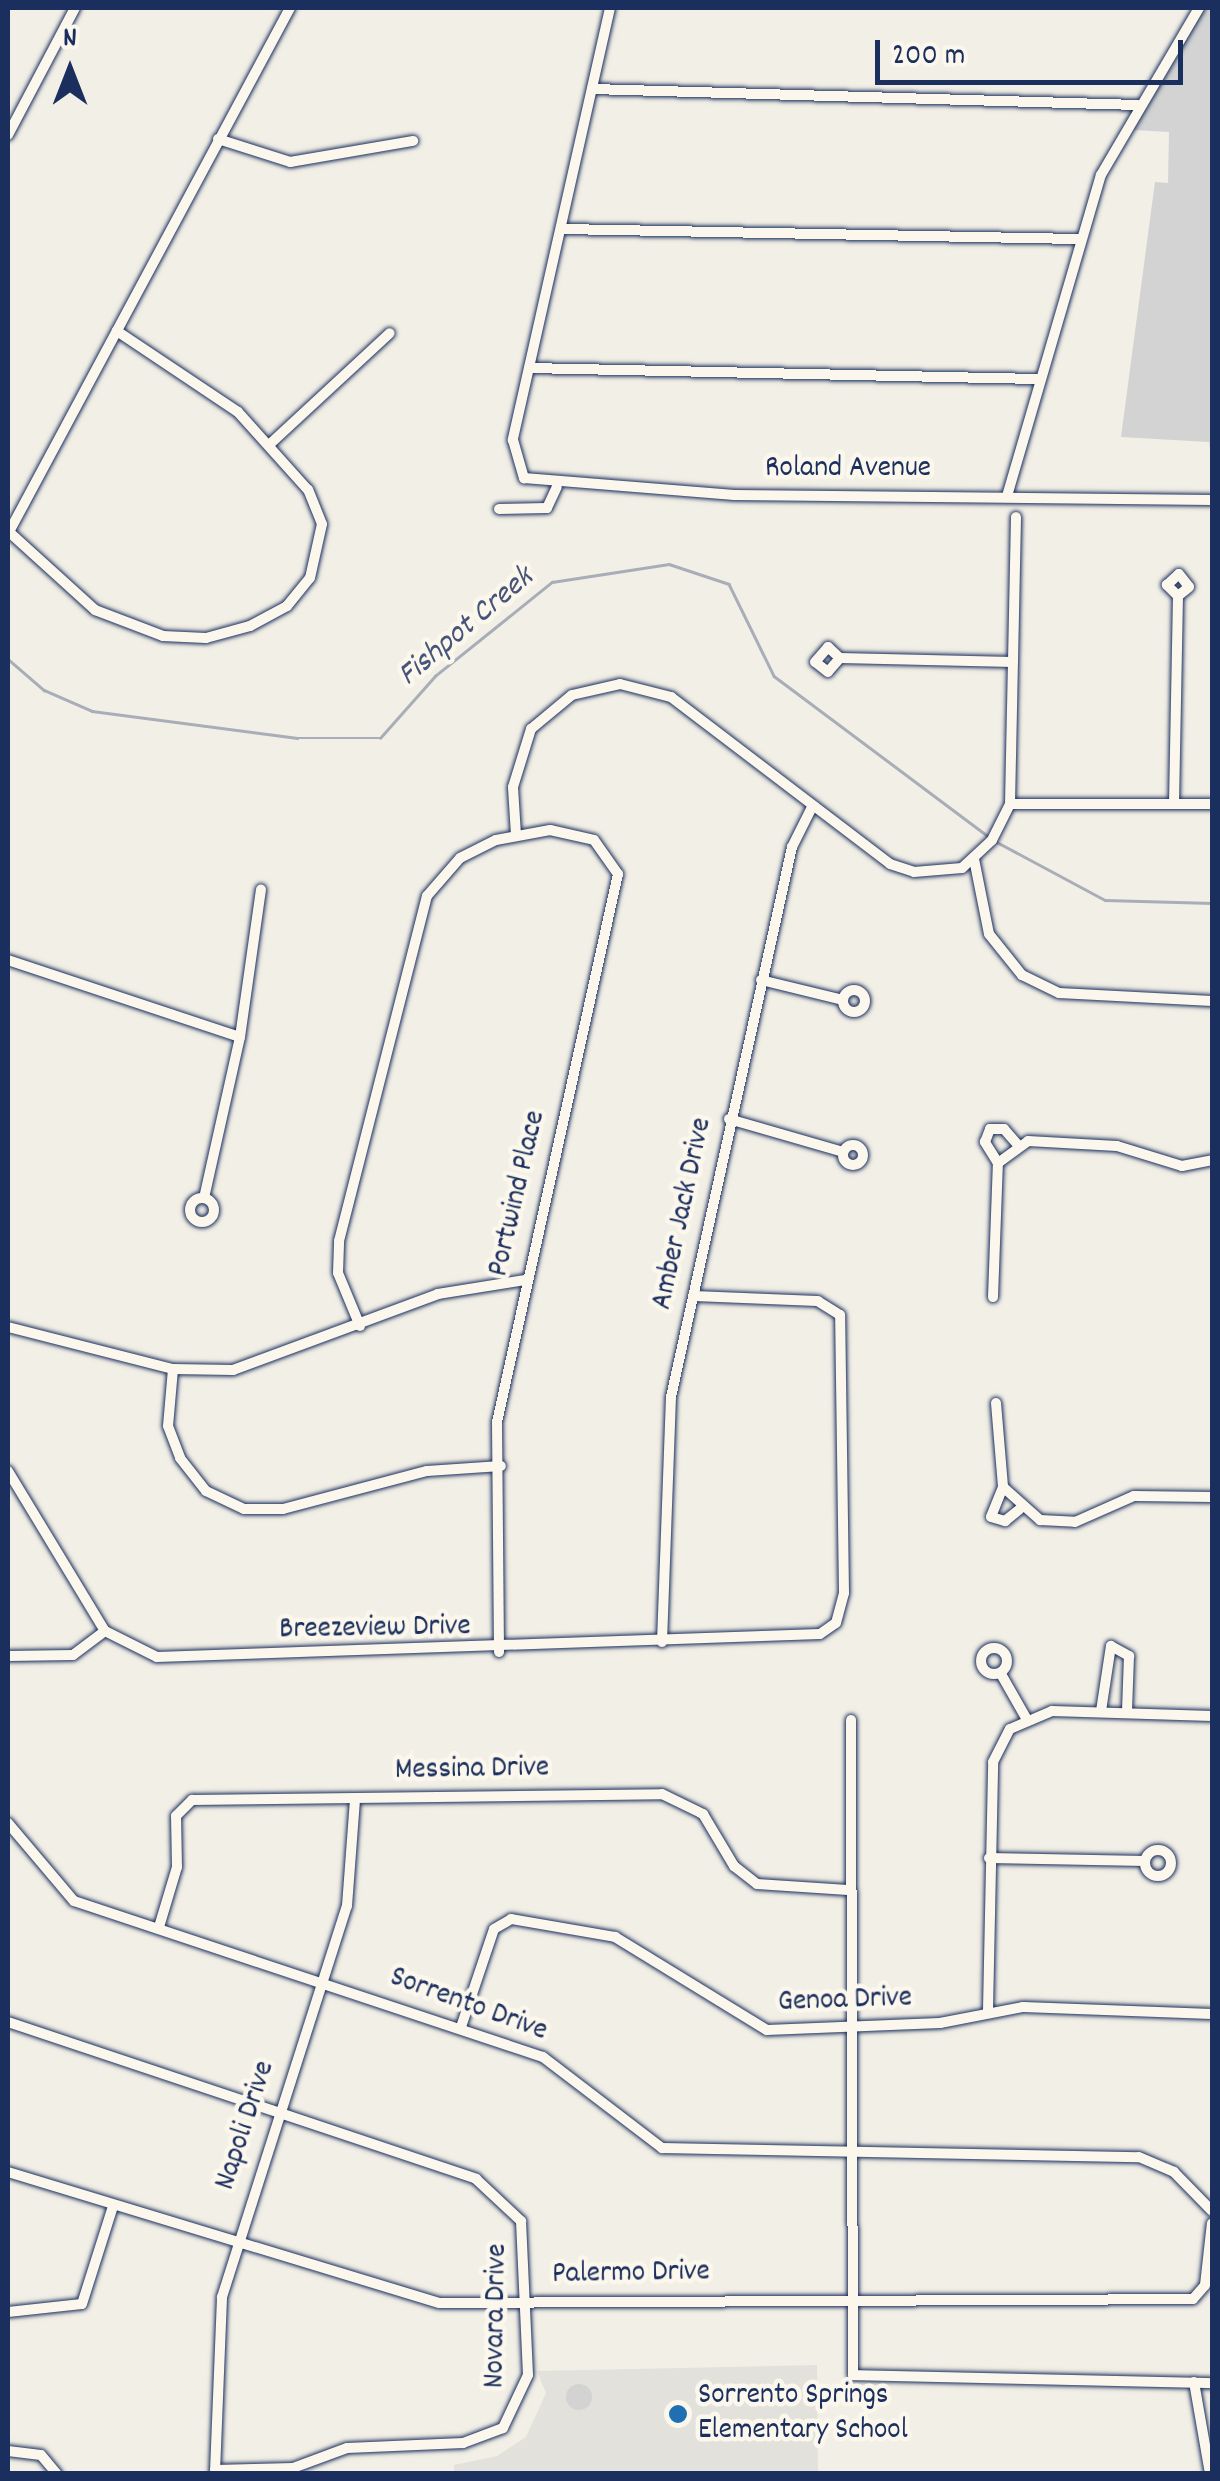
<!DOCTYPE html>
<style>
body{margin:0}
#map{position:relative;width:1220px;height:2481px;overflow:hidden;background:#f2efe6;font-family:Dekko,sans-serif}
div>[style]{position:absolute}
.built>*{inset:0;background:#e2e1dc}
.green>*{inset:0;background:#d2d3d2}
.round{border-radius:50%}
.stream>*{height:2.5px;margin:-1.25px;padding:0 1.25px;transform-origin:1.25px;border-radius:1.25px;background:#a9adb7}
.roads{filter:drop-shadow(0 0 2px #1b2f5e) drop-shadow(0 0 2px #1b2f5e)}
.minor>*{height:10px;margin:-5px;padding:0 5px;transform-origin:5px;border-radius:5px;background:#fbf7ec}
.minor>.ring{margin:-5px;padding:0;box-sizing:content-box;background:none;border:10px solid #fbf7ec;border-radius:50%}
.dots>*{width:28px;height:28px;translate:-50% -50%;box-sizing:border-box;border:5px solid #fbf7ec;border-radius:50%}
span{translate:-50% -50%;white-space:nowrap;text-align:center;line-height:1.15;-webkit-text-stroke:9px #fbf7ec;paint-order:stroke}
.street-label{font-size:30px;color:#1b2f5e}
.poi-label{font-size:30px;color:#1b2f5e}
.left{translate:0 -50%;text-align:left}
.water-label{font-size:32px;color:#465579;font-style:italic}
.frame{position:absolute;inset:0;border:10px solid #1b2f5e;pointer-events:none}
.north{position:absolute;left:20px;top:20px;width:100px;height:100px;-webkit-text-stroke:8px #fbf7ec;paint-order:stroke;rotate:0deg;font-size:28px;font-weight:700;line-height:40px;text-align:center;color:#1b2f5e}
.north::after{content:'';display:block;margin:auto;width:35px;height:45px;background:#1b2f5e;clip-path:polygon(50% 0,100% 100%,50% 72%,0 100%)}
.scale{position:absolute;left:875px;top:40px;width:308px;height:45px;box-sizing:border-box;border:5px solid #1b2f5e;border-top:0;padding-left:12px;font-size:30px;line-height:35px;white-space:nowrap;color:#1b2f5e;-webkit-text-stroke:8px #fbf7ec;paint-order:stroke}
</style>
<div id="map">
<div class="built">
<div style="clip-path:polygon(817px 2365px,818px 2473px,454px 2474px,454px 2465px,497px 2456px,526px 2437px,546px 2393px,537px 2371px)"></div>
</div>
<div class="green">
<div style="clip-path:polygon(1196px 8px,1212px 8px,1212px 464px,1209px 442px,1121px 437px,1155px 182px,1168px 183px,1169px 132px,1133px 130px)"></div>
<div class="round" style="left:566px;top:2384px;width:26px;height:26px"></div>
</div>
<div class="stream">
<div style="left:8px;top:659px;width:48px;rotate:40.7deg"></div>
<div style="left:44px;top:690px;width:52px;rotate:23.6deg"></div>
<div style="left:92px;top:711px;width:207px;rotate:7.5deg"></div>
<div style="left:297px;top:738px;width:83px"></div>
<div style="left:380px;top:738px;width:83px;rotate:-48.4deg"></div>
<div style="left:435px;top:676px;width:150px;rotate:-38.8deg"></div>
<div style="left:552px;top:582px;width:118px;rotate:-8.7deg"></div>
<div style="left:669px;top:564px;width:63px;rotate:18.4deg"></div>
<div style="left:729px;top:584px;width:102px;rotate:63.9deg"></div>
<div style="left:774px;top:676px;width:267px;rotate:36.8deg"></div>
<div style="left:995px;top:841px;width:125px;rotate:28.2deg"></div>
<div style="left:1105px;top:900px;width:107px;rotate:1.6deg"></div>
</div>
<div class="roads">
<div class="minor">
<div style="left:610px;top:8px;width:443px;rotate:102.7deg"></div>
<div style="left:513px;top:440px;width:40px;rotate:74deg"></div>
<div style="left:524px;top:478px;width:211px;rotate:4.6deg"></div>
<div style="left:734px;top:495px;width:478px;rotate:0.6deg"></div>
<div style="left:592px;top:89px;width:546px;rotate:1.68deg"></div>
<div style="left:8px;top:135px;width:144px;rotate:-62.2deg"></div>
<div style="left:218px;top:139px;width:76px;rotate:17.7deg"></div>
<div style="left:290px;top:162px;width:125px;rotate:-9.7deg"></div>
<div style="left:562px;top:229px;width:517px;rotate:1.11deg"></div>
<div style="left:529px;top:368px;width:508px;rotate:1.24deg"></div>
<div style="left:270px;top:444px;width:163px;rotate:-42.8deg"></div>
<div style="left:1007px;top:496px;width:334px;rotate:-73.7deg"></div>
<div style="left:1101px;top:175px;width:194px;rotate:-59.6deg"></div>
<div style="left:499px;top:509px;width:48px;rotate:-1.2deg"></div>
<div style="left:547px;top:508px;width:23px;rotate:-65deg"></div>
<div style="left:8px;top:531px;width:118px;rotate:42.2deg"></div>
<div style="left:95px;top:610px;width:73px;rotate:20.9deg"></div>
<div style="left:163px;top:636px;width:43px;rotate:2.7deg"></div>
<div style="left:206px;top:638px;width:46px;rotate:-15.3deg"></div>
<div style="left:250px;top:626px;width:42px;rotate:-28.4deg"></div>
<div style="left:287px;top:606px;width:36px;rotate:-51deg"></div>
<div style="left:310px;top:578px;width:55px;rotate:-77.5deg"></div>
<div style="left:322px;top:524px;width:37px;rotate:-112deg"></div>
<div style="left:308px;top:490px;width:105px;rotate:-131.9deg"></div>
<div style="left:238px;top:412px;width:146px;rotate:-146.2deg"></div>
<div style="left:9px;top:532px;width:595px;rotate:-61.8deg"></div>
<div style="left:840px;top:658px;width:18px;rotate:131deg"></div>
<div style="left:828px;top:672px;width:16px;rotate:-142deg"></div>
<div style="left:815px;top:662px;width:20px;rotate:-49deg"></div>
<div style="left:828px;top:647px;width:16px;rotate:43deg"></div>
<div style="left:840px;top:658px;width:173px;rotate:1.3deg"></div>
<div style="left:1010px;top:804px;width:202px"></div>
<div style="left:1174px;top:804px;width:208px;rotate:-88.9deg"></div>
<div style="left:1178px;top:596px;width:16px;rotate:-135deg"></div>
<div style="left:1167px;top:585px;width:16px;rotate:-43deg"></div>
<div style="left:1179px;top:574px;width:16px;rotate:52deg"></div>
<div style="left:1189px;top:587px;width:14px;rotate:141deg"></div>
<div style="left:516px;top:835px;width:48px;rotate:-93.6deg"></div>
<div style="left:513px;top:787px;width:61px;rotate:-72.8deg"></div>
<div style="left:531px;top:729px;width:53px;rotate:-39.7deg"></div>
<div style="left:572px;top:695px;width:49px;rotate:-12.9deg"></div>
<div style="left:620px;top:684px;width:53px;rotate:14.3deg"></div>
<div style="left:671px;top:697px;width:275px;rotate:37.3deg"></div>
<div style="left:890px;top:864px;width:25px;rotate:18deg"></div>
<div style="left:914px;top:872px;width:48px;rotate:-4.8deg"></div>
<div style="left:962px;top:868px;width:41px;rotate:-43deg"></div>
<div style="left:992px;top:840px;width:40px;rotate:-63.4deg"></div>
<div style="left:1010px;top:804px;width:287px;rotate:-88.8deg"></div>
<div style="left:974px;top:859px;width:76px;rotate:78.7deg"></div>
<div style="left:989px;top:934px;width:53px;rotate:51.2deg"></div>
<div style="left:1022px;top:975px;width:41px;rotate:25.9deg"></div>
<div style="left:1059px;top:993px;width:153px;rotate:3deg"></div>
<div style="left:8px;top:960px;width:244px;rotate:18.4deg"></div>
<div style="left:240px;top:1037px;width:165px;rotate:102.6deg"></div>
<div style="left:761px;top:980px;width:84px;rotate:13.7deg"></div>
<div class="ring" style="left:843px;top:990px;width:12px;height:12px"></div>
<div style="left:240px;top:1037px;width:149px;rotate:-81.9deg"></div>
<div style="left:729px;top:1119px;width:119px;rotate:16.1deg"></div>
<div class="ring" style="left:843px;top:1145px;width:10px;height:10px"></div>
<div style="left:998px;top:1163px;width:37px;rotate:-36deg"></div>
<div style="left:1028px;top:1141px;width:89px;rotate:3.2deg"></div>
<div style="left:1117px;top:1146px;width:68px;rotate:17.1deg"></div>
<div style="left:1182px;top:1166px;width:31px;rotate:-11deg"></div>
<div style="left:998px;top:1163px;width:25px;rotate:-122deg"></div>
<div style="left:985px;top:1142px;width:14px;rotate:-69deg"></div>
<div style="left:990px;top:1129px;width:14px"></div>
<div style="left:1004px;top:1129px;width:20px;rotate:49deg"></div>
<div class="ring" style="left:190px;top:1198px;width:14px;height:14px"></div>
<div style="left:993px;top:1297px;width:134px;rotate:-87.9deg"></div>
<div style="left:360px;top:1326px;width:57px;rotate:-112.5deg"></div>
<div style="left:338px;top:1273px;width:32px;rotate:-88deg"></div>
<div style="left:339px;top:1241px;width:356px;rotate:-75.7deg"></div>
<div style="left:427px;top:896px;width:50px;rotate:-49deg"></div>
<div style="left:460px;top:858px;width:40px;rotate:-26.6deg"></div>
<div style="left:496px;top:840px;width:55px;rotate:-10.5deg"></div>
<div style="left:550px;top:830px;width:45px;rotate:12.8deg"></div>
<div style="left:594px;top:840px;width:42px;rotate:54.8deg"></div>
<div style="left:618px;top:874px;width:561px;rotate:102.45deg"></div>
<div style="left:497px;top:1422px;width:230px;rotate:89.5deg"></div>
<div style="left:8px;top:1327px;width:170px;rotate:14.3deg"></div>
<div style="left:173px;top:1369px;width:60px;rotate:1deg"></div>
<div style="left:233px;top:1370px;width:219px;rotate:-20.3deg"></div>
<div style="left:438px;top:1294px;width:88px;rotate:-9.1deg"></div>
<div style="left:173px;top:1369px;width:57px;rotate:95deg"></div>
<div style="left:168px;top:1426px;width:34px;rotate:69deg"></div>
<div style="left:180px;top:1458px;width:42px;rotate:51.8deg"></div>
<div style="left:206px;top:1491px;width:42px;rotate:25.3deg"></div>
<div style="left:244px;top:1509px;width:39px"></div>
<div style="left:283px;top:1509px;width:149px;rotate:-14.8deg"></div>
<div style="left:427px;top:1471px;width:74px;rotate:-3.9deg"></div>
<div style="left:996px;top:1403px;width:84px;rotate:85.2deg"></div>
<div style="left:1003px;top:1487px;width:50px;rotate:41.7deg"></div>
<div style="left:1040px;top:1520px;width:35px;rotate:3deg"></div>
<div style="left:1075px;top:1522px;width:64px;rotate:-23.8deg"></div>
<div style="left:1134px;top:1496px;width:78px;rotate:0.7deg"></div>
<div style="left:8px;top:1471px;width:187px;rotate:58.8deg"></div>
<div style="left:105px;top:1631px;width:58px;rotate:26.6deg"></div>
<div style="left:157px;top:1657px;width:663px;rotate:-1.99deg"></div>
<div style="left:820px;top:1634px;width:19px;rotate:-35deg"></div>
<div style="left:836px;top:1623px;width:31px;rotate:-75deg"></div>
<div style="left:844px;top:1593px;width:278px;rotate:-90.8deg"></div>
<div style="left:840px;top:1315px;width:26px;rotate:-148deg"></div>
<div style="left:818px;top:1301px;width:125px;rotate:-177.7deg"></div>
<div style="left:1003px;top:1487px;width:32px;rotate:112deg"></div>
<div style="left:991px;top:1517px;width:15px;rotate:16deg"></div>
<div style="left:1005px;top:1521px;width:19px;rotate:-39deg"></div>
<div style="left:662px;top:1642px;width:245px;rotate:-87.9deg"></div>
<div style="left:671px;top:1397px;width:563px;rotate:-77.59deg"></div>
<div style="left:792px;top:847px;width:45px;rotate:-63.4deg"></div>
<div class="ring" style="left:981px;top:1648px;width:16px;height:16px"></div>
<div style="left:8px;top:1656px;width:65px;rotate:-0.9deg"></div>
<div style="left:73px;top:1655px;width:40px;rotate:-37deg"></div>
<div style="left:1001px;top:1674px;width:51px;rotate:60.4deg"></div>
<div style="left:1101px;top:1711px;width:66px;rotate:-81.3deg"></div>
<div style="left:1111px;top:1646px;width:21px;rotate:29deg"></div>
<div style="left:1129px;top:1656px;width:55px;rotate:92.1deg"></div>
<div style="left:851px;top:1720px;width:655px;rotate:89.83deg"></div>
<div style="left:853px;top:2375px;width:359px;rotate:1.3deg"></div>
<div style="left:8px;top:1823px;width:102px;rotate:49.8deg"></div>
<div style="left:74px;top:1901px;width:494px;rotate:18.4deg"></div>
<div style="left:543px;top:2057px;width:150px;rotate:37.4deg"></div>
<div style="left:662px;top:2148px;width:477px;rotate:1.1deg"></div>
<div style="left:1139px;top:2157px;width:38px;rotate:23deg"></div>
<div style="left:1174px;top:2172px;width:54px;rotate:45.7deg"></div>
<div class="ring" style="left:1145px;top:1850px;width:16px;height:16px"></div>
<div style="left:989px;top:1858px;width:156px;rotate:1.1deg"></div>
<div style="left:159px;top:1927px;width:63px;rotate:-73.3deg"></div>
<div style="left:177px;top:1867px;width:51px;rotate:-91.1deg"></div>
<div style="left:176px;top:1816px;width:23px;rotate:-45deg"></div>
<div style="left:192px;top:1800px;width:470px;rotate:-0.7deg"></div>
<div style="left:662px;top:1794px;width:46px;rotate:26deg"></div>
<div style="left:703px;top:1814px;width:61px;rotate:59.2deg"></div>
<div style="left:734px;top:1866px;width:29px;rotate:38deg"></div>
<div style="left:757px;top:1884px;width:91px;rotate:3.8deg"></div>
<div style="left:988px;top:2010px;width:248px;rotate:-88.8deg"></div>
<div style="left:993px;top:1762px;width:37px;rotate:-63deg"></div>
<div style="left:1010px;top:1729px;width:46px;rotate:-23.2deg"></div>
<div style="left:1052px;top:1711px;width:160px;rotate:1.8deg"></div>
<div style="left:8px;top:2022px;width:494px;rotate:18.5deg"></div>
<div style="left:476px;top:2179px;width:62px;rotate:43deg"></div>
<div style="left:521px;top:2221px;width:154px;rotate:87.4deg"></div>
<div style="left:528px;top:2375px;width:59px;rotate:115.3deg"></div>
<div style="left:503px;top:2428px;width:43px;rotate:159.4deg"></div>
<div style="left:463px;top:2443px;width:116px;rotate:177.5deg"></div>
<div style="left:347px;top:2448px;width:58px;rotate:159.7deg"></div>
<div style="left:293px;top:2468px;width:78px;rotate:178.5deg"></div>
<div style="left:461px;top:2027px;width:103px;rotate:-71.4deg"></div>
<div style="left:494px;top:1929px;width:20px;rotate:-30deg"></div>
<div style="left:511px;top:1919px;width:106px;rotate:9.8deg"></div>
<div style="left:615px;top:1937px;width:178px;rotate:31.5deg"></div>
<div style="left:767px;top:2030px;width:173px;rotate:-2.3deg"></div>
<div style="left:940px;top:2023px;width:85px;rotate:-10.9deg"></div>
<div style="left:1023px;top:2007px;width:189px;rotate:2.1deg"></div>
<div style="left:8px;top:2172px;width:451px;rotate:16.9deg"></div>
<div style="left:440px;top:2303px;width:753px;rotate:-0.3deg"></div>
<div style="left:1193px;top:2299px;width:18px;rotate:-49deg"></div>
<div style="left:1205px;top:2285px;width:62px;rotate:-83.6deg"></div>
<div style="left:8px;top:2312px;width:74px;rotate:-6.2deg"></div>
<div style="left:82px;top:2304px;width:103px;rotate:-72.4deg"></div>
<div style="left:1194px;top:2382px;width:93px;rotate:80.1deg"></div>
<div style="left:8px;top:2451px;width:33px;rotate:7deg"></div>
<div style="left:41px;top:2455px;width:25px;rotate:50deg"></div>
<div style="left:215px;top:2472px;width:175px;rotate:-87.7deg"></div>
<div style="left:222px;top:2297px;width:410px;rotate:-72.3deg"></div>
<div style="left:347px;top:1906px;width:107px;rotate:-85.7deg"></div>
</div>
</div>
<div class="dots">
<div style="left:678px;top:2414px;background:#1f6fb2"></div>
</div>
<div class="street-label">
<span style="left:848px;top:470px">Roland Avenue</span>
<span style="left:519px;top:1194px;rotate:-77deg">Portwind Place</span>
<span style="left:684px;top:1214px;rotate:-78deg">Amber Jack Drive</span>
<span style="left:375px;top:1630px;rotate:-1deg">Breezeview Drive</span>
<span style="left:472px;top:1771px;rotate:-1deg">Messina Drive</span>
<span style="left:845px;top:2002px;rotate:-2deg">Genoa Drive</span>
<span style="left:468px;top:2006px;rotate:20deg">Sorrento Drive</span>
<span style="left:247px;top:2126px;rotate:-72deg">Napoli Drive</span>
<span style="left:631px;top:2275px;rotate:-1deg">Palermo Drive</span>
<span style="left:498px;top:2316px;rotate:-89deg">Novara Drive</span>
</div>
<div class="poi-label">
<span class="left" style="left:698px;top:2414px">Sorrento Springs<br>Elementary School</span>
</div>
<div class="water-label">
<span style="left:467px;top:628px;rotate:-40deg">Fishpot Creek</span>
</div>
<div class="frame"></div>
<div class="north">N</div>
<div class="scale">200 m</div>
</div>
